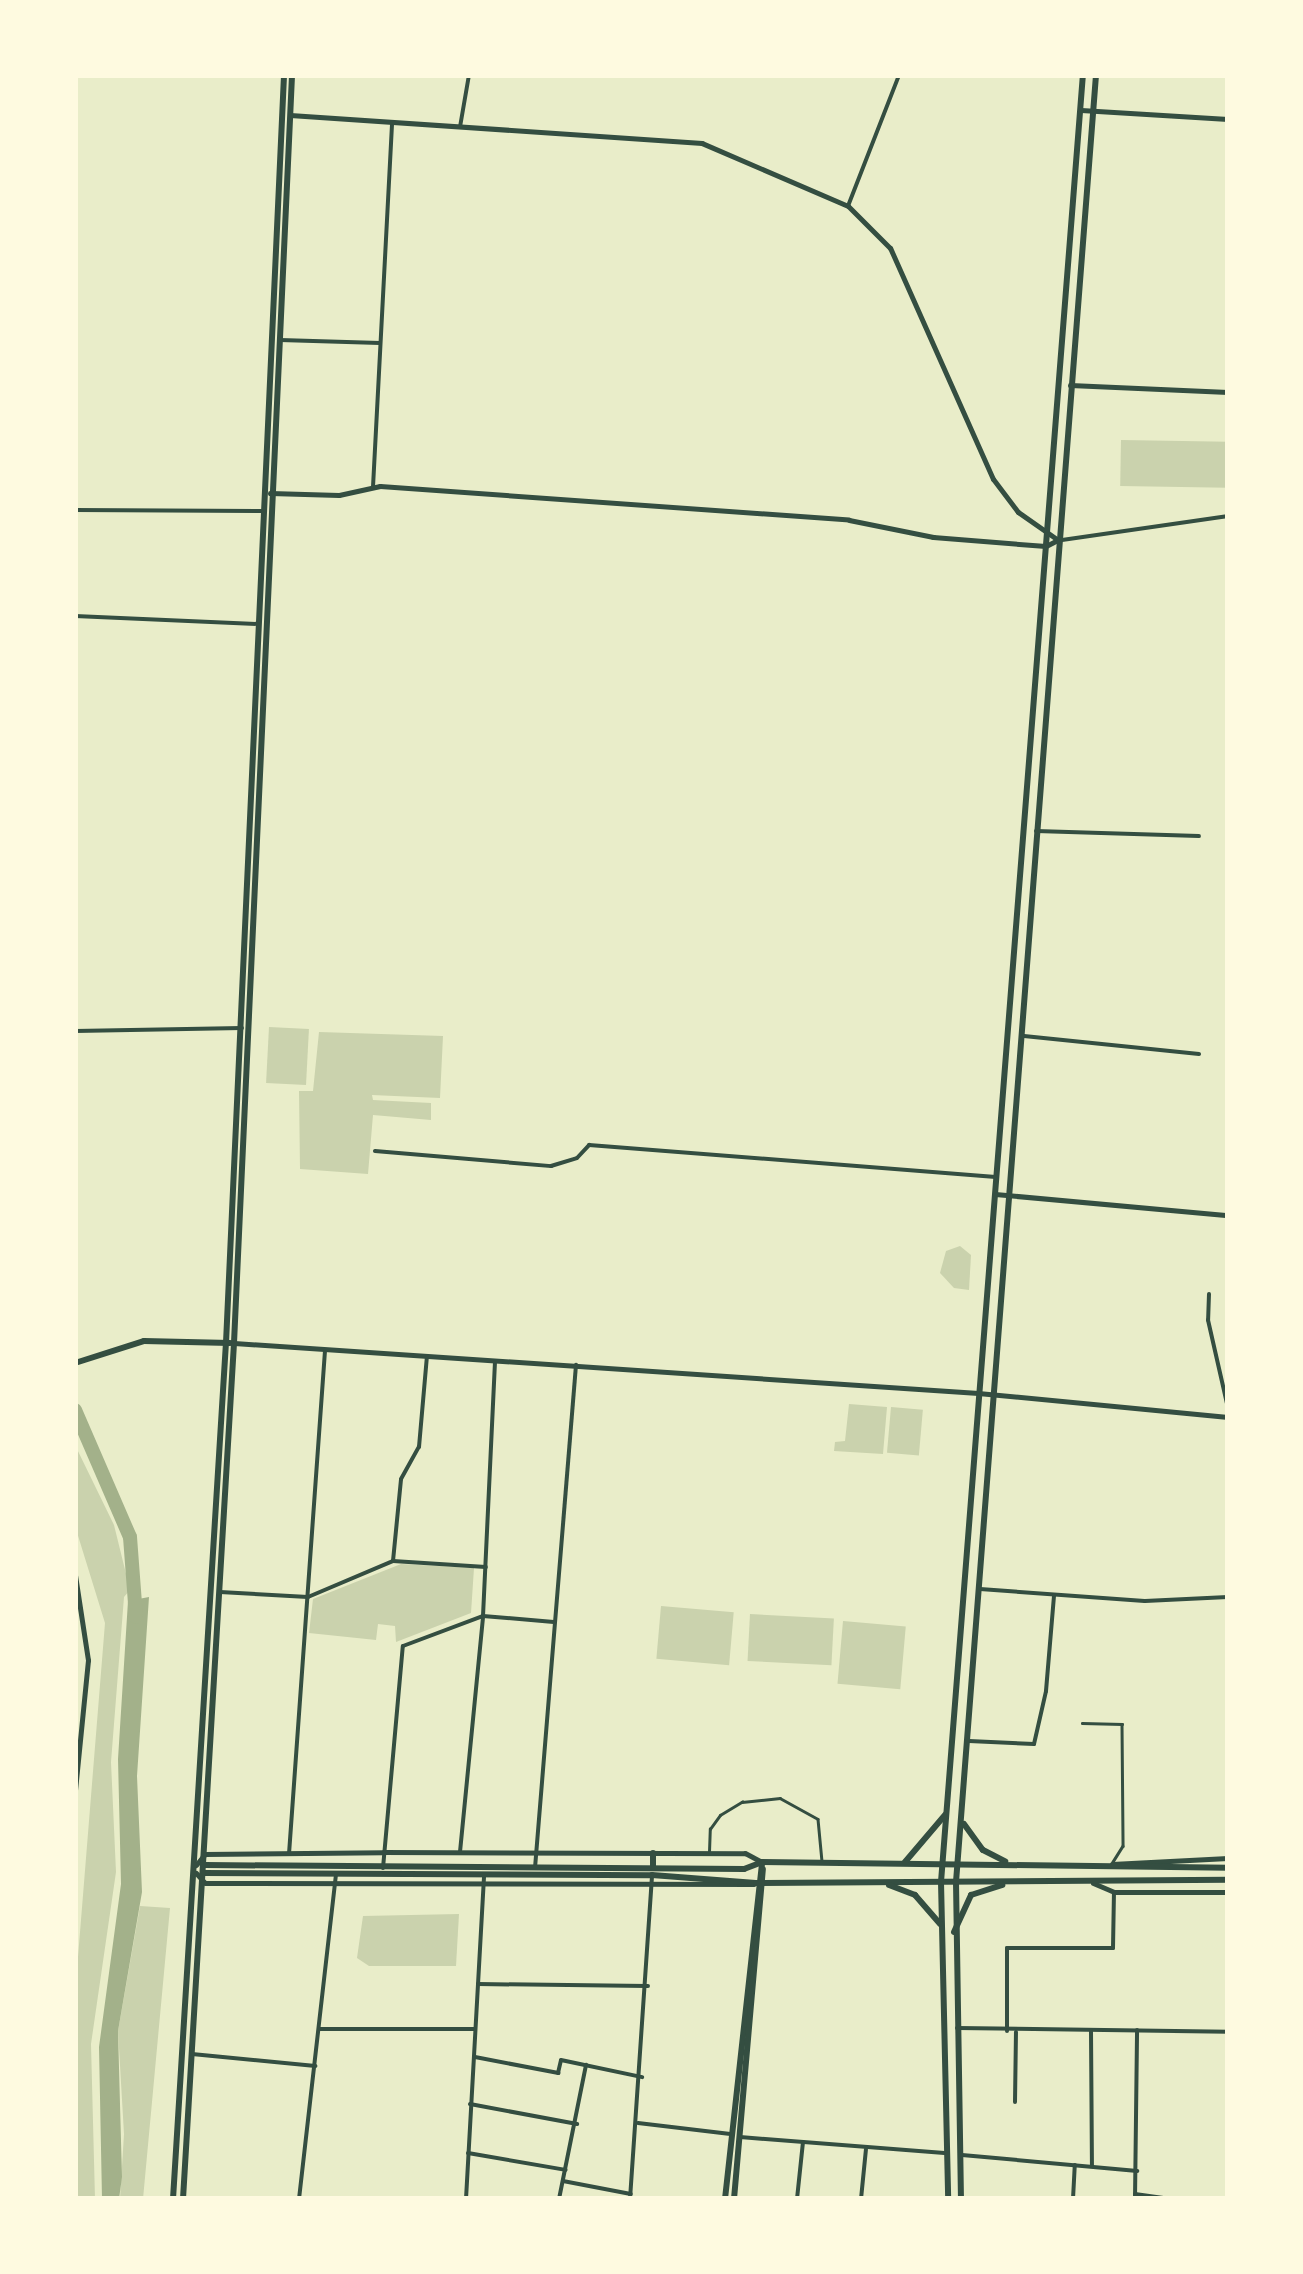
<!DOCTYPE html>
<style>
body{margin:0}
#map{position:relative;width:1303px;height:2274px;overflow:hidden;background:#e9edc9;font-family:"Titillium Web",sans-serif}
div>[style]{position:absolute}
.green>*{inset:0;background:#cad2ad;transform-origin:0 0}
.water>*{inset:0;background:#a3b18a}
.river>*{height:14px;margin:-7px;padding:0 7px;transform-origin:7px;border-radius:7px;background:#a3b18a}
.service>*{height:2.5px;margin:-1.25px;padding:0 1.25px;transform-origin:1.25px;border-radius:1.25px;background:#344e41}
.minor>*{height:4px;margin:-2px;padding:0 2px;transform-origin:2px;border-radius:2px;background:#344e41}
.tertiary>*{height:5px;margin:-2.5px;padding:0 2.5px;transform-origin:2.5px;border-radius:2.5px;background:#344e41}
.secondary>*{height:6px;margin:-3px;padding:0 3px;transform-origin:3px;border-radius:3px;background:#344e41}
.primary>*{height:6px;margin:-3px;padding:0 3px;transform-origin:3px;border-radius:3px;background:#344e41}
span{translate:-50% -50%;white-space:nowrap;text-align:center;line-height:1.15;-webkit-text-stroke:9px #fefae0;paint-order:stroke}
.frame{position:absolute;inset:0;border:78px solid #fefae0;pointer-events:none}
</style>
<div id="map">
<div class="green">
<div style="left:1121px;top:440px;width:107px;height:46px;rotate:1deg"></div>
<div style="left:269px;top:1027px;width:40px;height:56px;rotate:3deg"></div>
<div style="clip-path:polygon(319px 1032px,443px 1036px,440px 1098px,372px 1095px,373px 1100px,431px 1103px,431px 1120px,373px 1115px,368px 1174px,300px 1169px,299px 1091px,313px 1091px)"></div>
<div style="clip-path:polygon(960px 1246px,971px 1255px,969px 1290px,954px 1288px,940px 1273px,946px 1251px)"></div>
<div style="clip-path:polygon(849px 1404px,887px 1407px,883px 1454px,834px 1451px,835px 1442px,845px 1441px)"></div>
<div style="left:891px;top:1407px;width:32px;height:46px;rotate:5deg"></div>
<div style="clip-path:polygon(75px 1445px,114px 1525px,130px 1590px,124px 1597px,111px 1762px,116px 1872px,91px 2044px,95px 2199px,75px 2199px,75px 1994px,105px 1623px,75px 1526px)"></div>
<div style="clip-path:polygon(401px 1564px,474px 1568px,471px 1613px,396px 1642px,395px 1626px,378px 1624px,376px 1640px,309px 1633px,313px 1599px)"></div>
<div style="left:661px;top:1606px;width:73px;height:53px;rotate:5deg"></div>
<div style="left:750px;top:1614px;width:84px;height:47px;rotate:3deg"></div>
<div style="left:843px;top:1621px;width:63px;height:63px;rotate:5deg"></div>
<div style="clip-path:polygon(140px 1906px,170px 1908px,143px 2199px,120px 2199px,124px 2134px,118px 2031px)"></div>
<div style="clip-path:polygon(459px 1914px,456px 1966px,369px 1966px,357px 1958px,363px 1916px)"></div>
</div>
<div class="water">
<div style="clip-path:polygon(149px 1597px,137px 1776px,142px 1892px,118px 2031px,122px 2177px,119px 2199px,102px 2199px,99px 2047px,121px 1884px,118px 1759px,128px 1601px)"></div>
</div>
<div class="river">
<div style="left:75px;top:1410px;width:138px;rotate:66.6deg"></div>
<div style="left:130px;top:1537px;width:80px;rotate:85.7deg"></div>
</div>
<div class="service">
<div style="left:1082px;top:1723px;width:40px;rotate:1.4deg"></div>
<div style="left:1122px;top:1724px;width:122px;rotate:89.5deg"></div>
<div style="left:1123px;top:1846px;width:19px;rotate:122deg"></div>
<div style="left:709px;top:1852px;width:23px;rotate:-88deg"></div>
<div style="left:710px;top:1829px;width:17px;rotate:-54deg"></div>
<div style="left:720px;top:1815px;width:26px;rotate:-31deg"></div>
<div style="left:742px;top:1802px;width:38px;rotate:-6deg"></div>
<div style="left:780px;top:1798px;width:43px;rotate:28.9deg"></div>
<div style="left:818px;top:1819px;width:42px;rotate:84.6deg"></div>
</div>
<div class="minor">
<div style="left:460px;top:127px;width:53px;rotate:-80.2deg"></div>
<div style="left:848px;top:206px;width:141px;rotate:-68.7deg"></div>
<div style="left:280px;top:340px;width:100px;rotate:1.7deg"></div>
<div style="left:373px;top:487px;width:365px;rotate:-87deg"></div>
<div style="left:75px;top:510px;width:188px;rotate:0.3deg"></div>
<div style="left:1062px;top:540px;width:168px;rotate:-8.2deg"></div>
<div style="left:75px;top:616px;width:184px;rotate:2.5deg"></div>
<div style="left:1036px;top:831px;width:163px;rotate:1.8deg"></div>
<div style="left:75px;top:1031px;width:167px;rotate:-1deg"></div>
<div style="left:1024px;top:1036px;width:176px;rotate:5.9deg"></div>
<div style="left:375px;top:1151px;width:177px;rotate:4.9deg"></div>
<div style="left:551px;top:1166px;width:27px;rotate:-17deg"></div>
<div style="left:577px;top:1158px;width:18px;rotate:-47deg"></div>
<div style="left:589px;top:1145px;width:408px;rotate:4.5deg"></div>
<div style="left:1209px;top:1294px;width:26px;rotate:92deg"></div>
<div style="left:1208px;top:1320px;width:90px;rotate:77.2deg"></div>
<div style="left:393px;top:1561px;width:82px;rotate:-84.4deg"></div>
<div style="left:401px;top:1479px;width:37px;rotate:-61deg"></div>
<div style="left:419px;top:1447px;width:91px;rotate:-85deg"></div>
<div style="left:980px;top:1589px;width:165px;rotate:4.2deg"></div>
<div style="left:1145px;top:1601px;width:83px;rotate:-2.8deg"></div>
<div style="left:220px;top:1592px;width:88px;rotate:3.3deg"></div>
<div style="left:308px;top:1597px;width:92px;rotate:-23deg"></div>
<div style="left:393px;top:1561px;width:93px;rotate:3.7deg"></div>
<div style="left:969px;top:1741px;width:65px;rotate:2.6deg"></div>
<div style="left:1034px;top:1744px;width:54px;rotate:-77.2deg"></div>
<div style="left:1046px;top:1691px;width:96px;rotate:-85.2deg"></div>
<div style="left:460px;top:1852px;width:237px;rotate:-84.4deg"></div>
<div style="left:483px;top:1616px;width:255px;rotate:-87.3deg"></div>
<div style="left:289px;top:1854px;width:505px;rotate:-85.91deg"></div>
<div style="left:383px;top:1868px;width:223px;rotate:-84.9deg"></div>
<div style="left:403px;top:1646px;width:85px;rotate:-20.6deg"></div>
<div style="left:483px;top:1616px;width:71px;rotate:4.8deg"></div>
<div style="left:535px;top:1868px;width:505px;rotate:-85.34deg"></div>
<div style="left:478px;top:1984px;width:170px;rotate:0.7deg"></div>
<div style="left:957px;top:2028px;width:271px;rotate:0.8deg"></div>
<div style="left:320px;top:2029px;width:155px"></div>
<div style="left:1007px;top:2031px;width:83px;rotate:-90deg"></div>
<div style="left:1007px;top:1948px;width:106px"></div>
<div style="left:1113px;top:1948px;width:56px;rotate:-89deg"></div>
<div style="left:1091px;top:2031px;width:135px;rotate:89.6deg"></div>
<div style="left:192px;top:2054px;width:124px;rotate:5.6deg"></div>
<div style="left:475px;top:2057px;width:85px;rotate:10.9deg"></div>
<div style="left:558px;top:2073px;width:13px;rotate:-77deg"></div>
<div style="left:561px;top:2060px;width:83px;rotate:11.9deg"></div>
<div style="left:1015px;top:2102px;width:70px;rotate:-89.2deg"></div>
<div style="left:470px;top:2104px;width:109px;rotate:10.6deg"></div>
<div style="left:638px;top:2123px;width:93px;rotate:6.8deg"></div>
<div style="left:740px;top:2137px;width:205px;rotate:4.5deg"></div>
<div style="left:468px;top:2153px;width:99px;rotate:9.8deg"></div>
<div style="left:962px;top:2155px;width:176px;rotate:5.2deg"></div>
<div style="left:563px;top:2181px;width:69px;rotate:10.8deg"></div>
<div style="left:1135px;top:2194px;width:34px;rotate:8deg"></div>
<div style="left:299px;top:2199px;width:327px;rotate:-83.5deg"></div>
<div style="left:466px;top:2199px;width:324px;rotate:-86.8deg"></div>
<div style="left:559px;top:2199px;width:137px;rotate:-78.6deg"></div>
<div style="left:630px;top:2199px;width:325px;rotate:-86.1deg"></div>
<div style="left:797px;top:2199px;width:57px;rotate:-84deg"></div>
<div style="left:861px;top:2199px;width:50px;rotate:-84.3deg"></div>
<div style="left:1073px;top:2199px;width:34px;rotate:-87deg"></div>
<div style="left:1135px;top:2199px;width:169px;rotate:-89.3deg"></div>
</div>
<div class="tertiary">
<div style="left:1081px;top:110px;width:147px;rotate:3.5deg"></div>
<div style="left:1070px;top:385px;width:158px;rotate:2.5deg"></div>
<div style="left:270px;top:493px;width:69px;rotate:1.7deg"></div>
<div style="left:339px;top:495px;width:42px;rotate:-12.4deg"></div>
<div style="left:380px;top:486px;width:470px;rotate:4.1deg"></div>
<div style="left:849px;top:520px;width:86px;rotate:11.4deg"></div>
<div style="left:933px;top:537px;width:113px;rotate:4.6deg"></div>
<div style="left:1046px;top:546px;width:13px;rotate:-27deg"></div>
<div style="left:1058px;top:540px;width:49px;rotate:-145deg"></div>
<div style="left:1018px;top:512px;width:41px;rotate:-127.1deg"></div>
<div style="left:993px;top:479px;width:253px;rotate:-114deg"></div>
<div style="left:890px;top:248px;width:59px;rotate:-135deg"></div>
<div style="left:848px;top:206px;width:159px;rotate:-156.7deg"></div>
<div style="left:702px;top:143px;width:413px;rotate:-176.1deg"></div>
<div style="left:995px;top:1194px;width:234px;rotate:5.2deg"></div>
<div style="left:234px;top:1343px;width:746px;rotate:3.84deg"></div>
<div style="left:978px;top:1393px;width:251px;rotate:5.5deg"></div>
<div style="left:75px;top:1575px;width:86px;rotate:81.3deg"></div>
<div style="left:88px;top:1660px;width:132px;rotate:95.7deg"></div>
<div style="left:1112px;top:1864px;width:116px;rotate:-3deg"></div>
<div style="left:196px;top:1865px;width:14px;rotate:-51deg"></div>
<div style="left:205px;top:1854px;width:179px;rotate:-0.6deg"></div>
<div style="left:384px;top:1852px;width:361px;rotate:0.2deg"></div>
<div style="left:745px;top:1853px;width:19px;rotate:28deg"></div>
<div style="left:196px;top:1873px;width:13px;rotate:48deg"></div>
<div style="left:205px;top:1883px;width:549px;rotate:0.1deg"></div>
<div style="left:1093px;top:1883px;width:23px;rotate:23deg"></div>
<div style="left:1114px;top:1892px;width:114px"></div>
</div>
<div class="secondary">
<div style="left:75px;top:1363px;width:72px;rotate:-17.7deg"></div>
<div style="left:144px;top:1341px;width:86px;rotate:1.3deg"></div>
<div style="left:653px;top:1853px;width:15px;rotate:90deg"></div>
<div style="left:205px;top:1865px;width:539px;rotate:0.43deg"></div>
<div style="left:744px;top:1869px;width:19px;rotate:-21deg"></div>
<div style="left:204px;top:1873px;width:448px;rotate:0.3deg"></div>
<div style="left:652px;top:1875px;width:104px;rotate:4.4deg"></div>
<div style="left:941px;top:1882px;width:317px;rotate:88.7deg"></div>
<div style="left:956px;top:1882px;width:317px;rotate:89.1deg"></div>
<div style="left:173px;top:2199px;width:858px;rotate:-86.46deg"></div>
<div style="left:226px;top:1343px;width:1269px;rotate:-87.38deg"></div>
<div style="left:183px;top:2199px;width:858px;rotate:-86.59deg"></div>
<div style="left:234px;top:1343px;width:1269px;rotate:-87.38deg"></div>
</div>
<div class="primary">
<div style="left:964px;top:1824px;width:32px;rotate:54deg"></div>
<div style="left:983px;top:1850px;width:25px;rotate:27deg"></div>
<div style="left:762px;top:1862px;width:466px;rotate:0.7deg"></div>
<div style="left:905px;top:1862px;width:62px;rotate:-49.6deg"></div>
<div style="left:941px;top:1882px;width:1813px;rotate:-85.51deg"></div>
<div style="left:956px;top:1882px;width:1812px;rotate:-85.57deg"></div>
<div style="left:756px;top:1883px;width:472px;rotate:-0.4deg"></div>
<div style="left:889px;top:1885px;width:28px;rotate:21deg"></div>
<div style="left:915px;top:1895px;width:38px;rotate:49deg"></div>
<div style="left:954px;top:1932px;width:41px;rotate:-65.3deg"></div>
<div style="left:971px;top:1895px;width:33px;rotate:-18deg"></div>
<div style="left:725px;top:2199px;width:338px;rotate:-83.7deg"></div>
<div style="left:734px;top:2199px;width:331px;rotate:-85deg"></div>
</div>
<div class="frame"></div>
</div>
